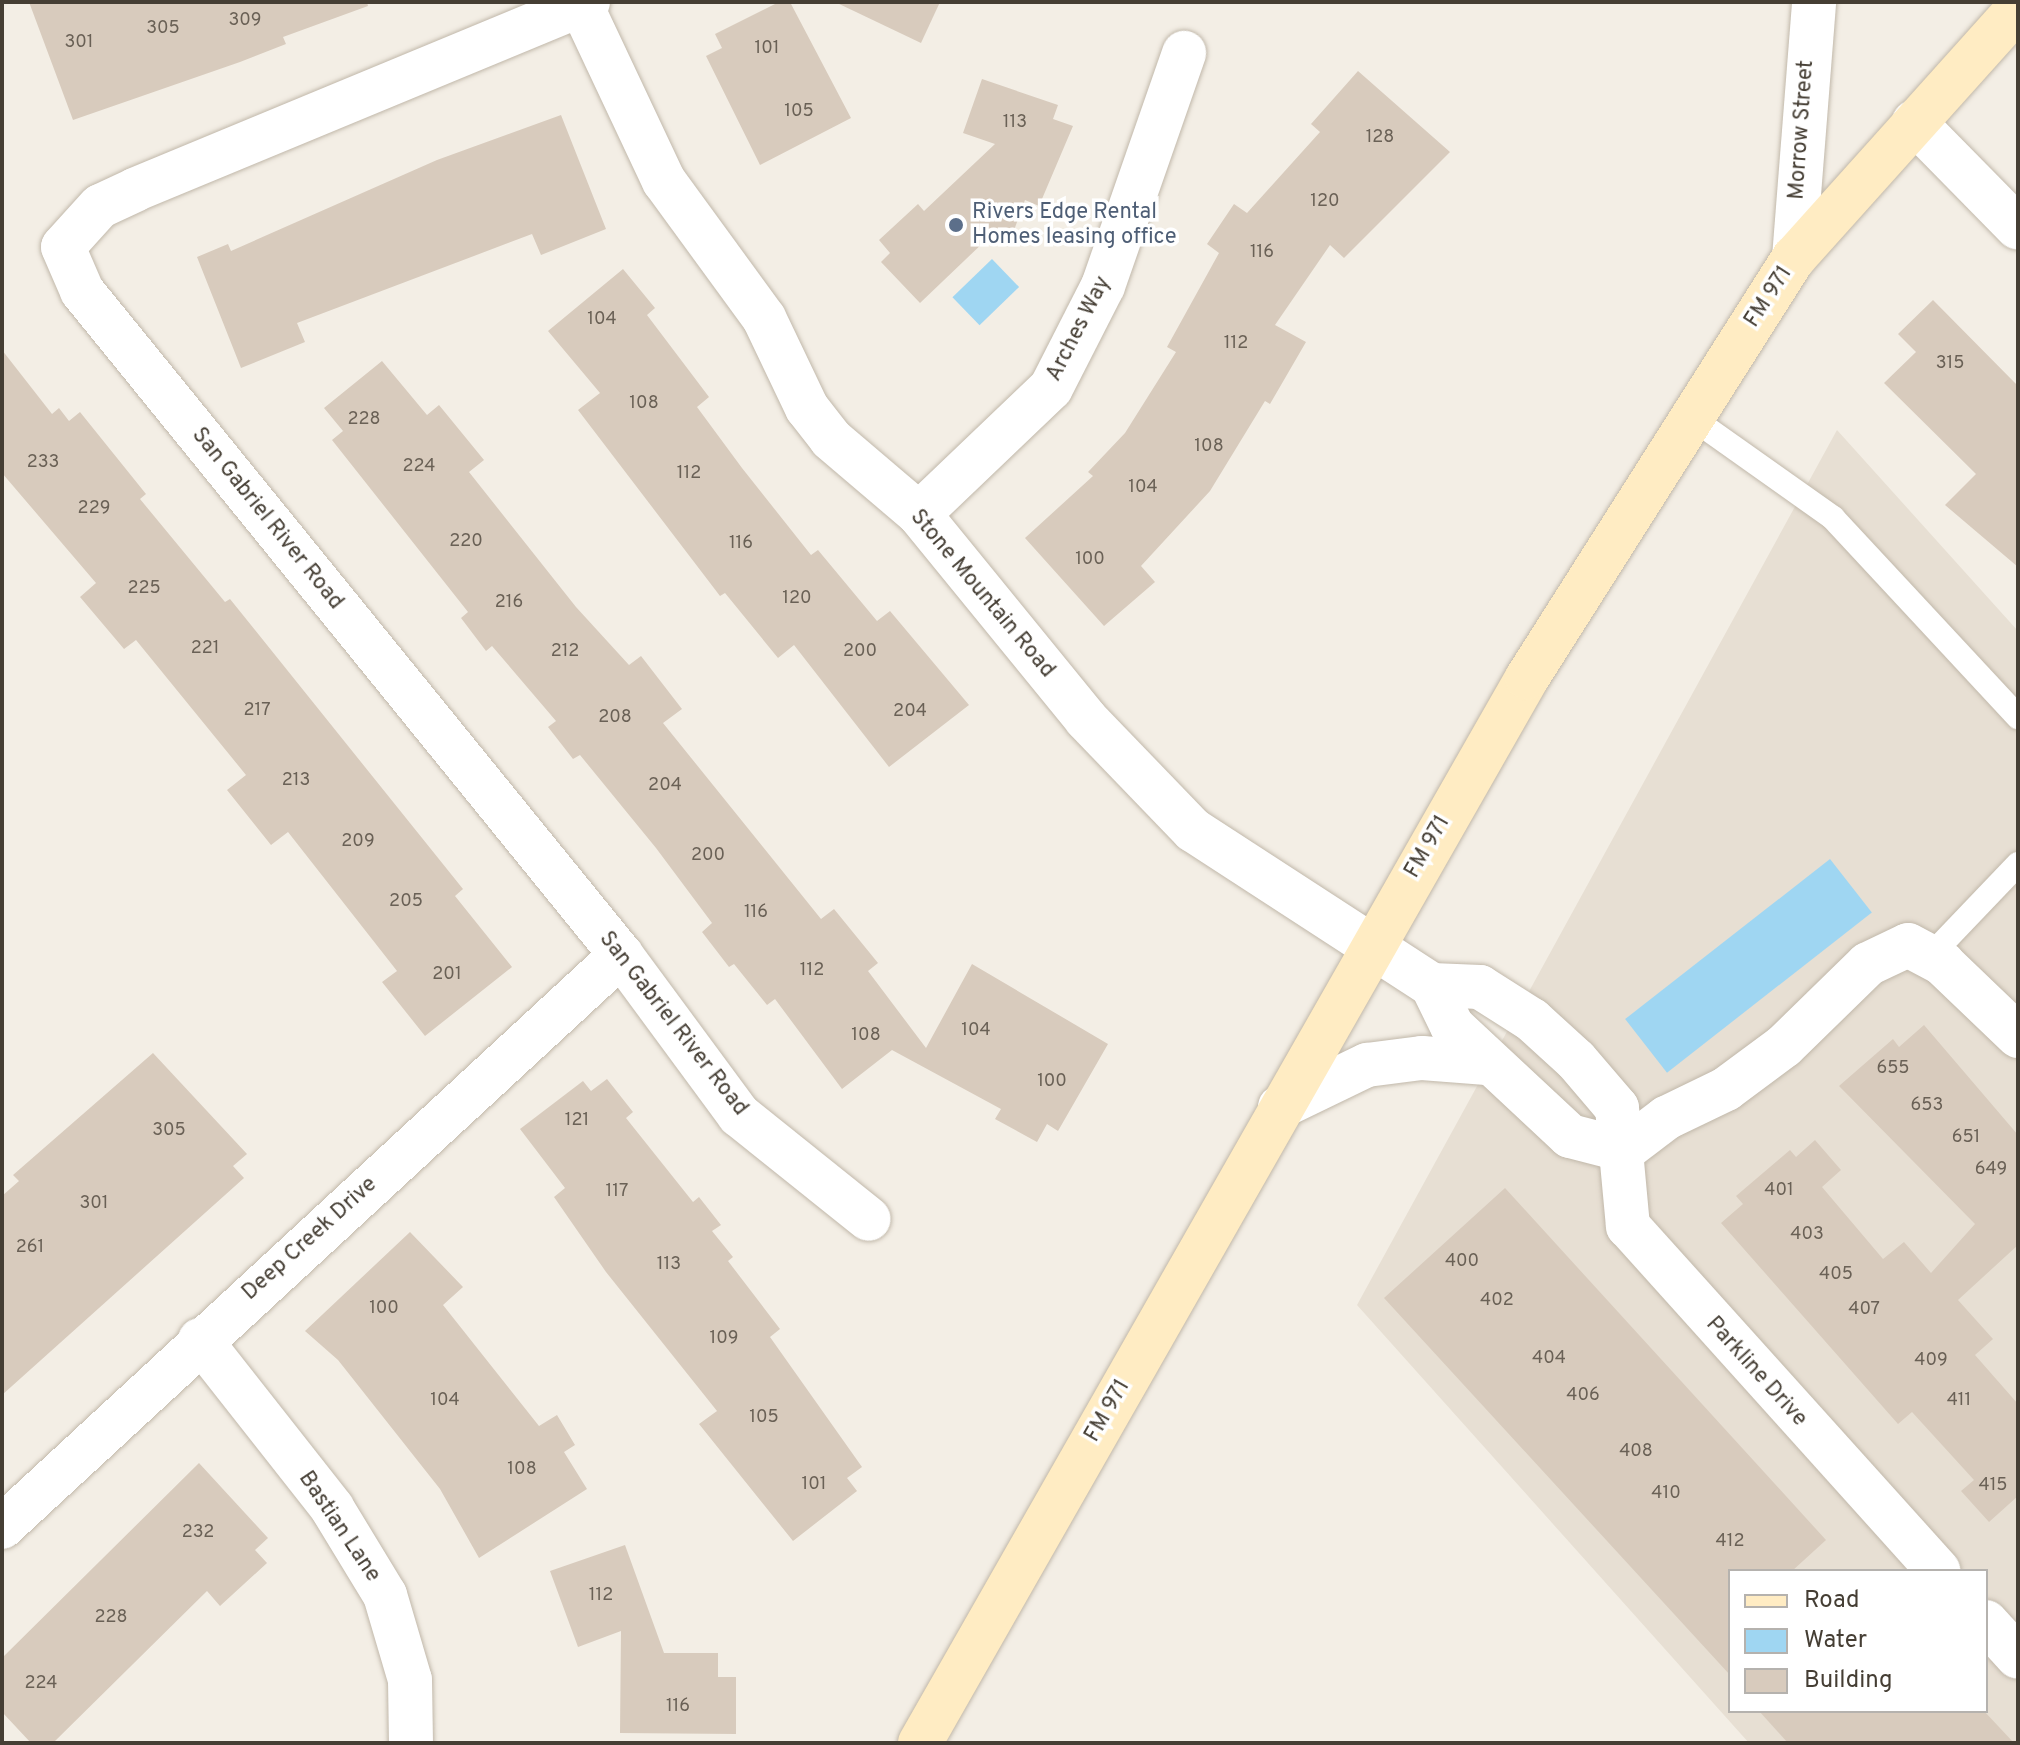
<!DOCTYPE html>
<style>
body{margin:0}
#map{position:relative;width:2020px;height:1745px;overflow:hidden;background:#f3eee5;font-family:Overpass,sans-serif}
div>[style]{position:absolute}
.residential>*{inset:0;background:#e7dfd3}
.water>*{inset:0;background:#9fd6f2;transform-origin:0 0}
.building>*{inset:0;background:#d8cbbd}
.roads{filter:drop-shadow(0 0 2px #c1b8aa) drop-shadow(0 0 2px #c1b8aa)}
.service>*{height:24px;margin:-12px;padding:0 12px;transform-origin:12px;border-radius:12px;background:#fff}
.minor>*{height:44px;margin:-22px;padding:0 22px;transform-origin:22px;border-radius:22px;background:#fff}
.tertiary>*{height:44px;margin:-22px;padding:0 22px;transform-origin:22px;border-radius:22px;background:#fff}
.secondary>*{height:44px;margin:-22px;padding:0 22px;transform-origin:22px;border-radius:22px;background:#ffecc3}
.dots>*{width:22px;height:22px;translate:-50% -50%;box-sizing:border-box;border:4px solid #fff;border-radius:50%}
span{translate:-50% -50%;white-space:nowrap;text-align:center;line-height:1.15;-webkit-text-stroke:7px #fff;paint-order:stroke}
.number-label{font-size:18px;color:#6a6156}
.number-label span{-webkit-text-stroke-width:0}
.street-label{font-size:22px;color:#453e34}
.service-label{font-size:22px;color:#4e5e75}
.left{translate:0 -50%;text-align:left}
.frame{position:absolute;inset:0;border:4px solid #453e34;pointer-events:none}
.legend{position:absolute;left:1728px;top:1569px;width:260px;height:144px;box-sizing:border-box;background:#fff;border:2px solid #b5b2ae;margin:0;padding:10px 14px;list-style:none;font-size:24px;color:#453e34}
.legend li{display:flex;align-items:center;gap:16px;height:40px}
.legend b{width:40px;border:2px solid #b5b2ae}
</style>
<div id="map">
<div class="residential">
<div style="clip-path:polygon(evenodd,1837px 430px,2018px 631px,2018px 1743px,1749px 1743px,1357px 1305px,1837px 430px,1730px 1571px,1986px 1571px,1986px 1711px,1730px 1711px,1730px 1571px)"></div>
</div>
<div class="water">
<div style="left:992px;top:259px;width:39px;height:55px;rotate:46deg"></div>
<div style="left:1830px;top:859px;width:68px;height:260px;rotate:52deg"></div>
</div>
<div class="building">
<div style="clip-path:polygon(29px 2px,367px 2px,368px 6px,283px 37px,286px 44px,240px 62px,73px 120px)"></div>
<div style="clip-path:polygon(779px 2px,790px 2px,851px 118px,760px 165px,706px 56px,722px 48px,715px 34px)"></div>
<div style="clip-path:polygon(835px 2px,940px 2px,921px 43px)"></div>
<div style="clip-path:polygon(1358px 71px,1450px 152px,1344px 258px,1330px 245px,1275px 325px,1306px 342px,1270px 404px,1265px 401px,1210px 491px,1141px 566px,1155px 582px,1104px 626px,1025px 538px,1093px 476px,1088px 472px,1125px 433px,1176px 352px,1167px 347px,1219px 253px,1207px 244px,1234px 204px,1247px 213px,1320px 132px,1311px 124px)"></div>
<div style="clip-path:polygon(982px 79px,1058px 105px,1053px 119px,1073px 126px,1039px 206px,1025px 200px,1008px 247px,987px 239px,920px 303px,881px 262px,890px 253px,879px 240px,918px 204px,924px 211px,995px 144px,963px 133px)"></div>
<div style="clip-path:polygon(561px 115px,606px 229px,541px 255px,532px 234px,297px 323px,305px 342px,241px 368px,197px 257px,228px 244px,231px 251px,437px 160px)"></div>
<div style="clip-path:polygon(623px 269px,655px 308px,647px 315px,709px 397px,697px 407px,742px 468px,811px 555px,818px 550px,877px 621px,890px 611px,969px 705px,889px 767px,794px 645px,778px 658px,725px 593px,720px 596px,578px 410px,600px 393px,548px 331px)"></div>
<div style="clip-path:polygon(1933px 300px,2018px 386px,2018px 567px,1945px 505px,1976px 474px,1884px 383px,1916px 352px,1898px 334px)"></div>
<div style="clip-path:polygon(2px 350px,52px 414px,59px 408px,69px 421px,80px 412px,146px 494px,140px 499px,225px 602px,230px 599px,463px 889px,455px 896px,512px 967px,425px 1036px,382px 982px,397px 971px,288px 832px,271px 845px,227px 790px,246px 775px,136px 640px,124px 649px,80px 597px,96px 583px,2px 473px)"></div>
<div style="clip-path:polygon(382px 361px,427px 415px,439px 405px,484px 460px,469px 472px,576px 607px,629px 665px,641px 656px,682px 709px,663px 723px,821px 919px,834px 909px,878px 963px,868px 971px,926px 1048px,972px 964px,1108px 1044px,1058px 1131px,1047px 1124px,1037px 1142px,995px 1119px,1001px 1109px,892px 1050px,842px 1089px,775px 999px,767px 1005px,734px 964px,729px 967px,702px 932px,712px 923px,656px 848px,580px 755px,573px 759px,548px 727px,556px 721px,492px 646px,486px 651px,461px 618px,468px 612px,332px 440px,343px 431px,324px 408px)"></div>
<div style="clip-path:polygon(1924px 1025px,2018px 1135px,2018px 1245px,1958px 1300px,1993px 1339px,1975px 1355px,2018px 1404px,2018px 1496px,1989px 1522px,1961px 1491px,1974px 1480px,1912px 1412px,1898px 1424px,1721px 1223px,1743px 1204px,1736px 1196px,1790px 1150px,1796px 1157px,1815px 1140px,1841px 1170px,1822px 1187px,1883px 1259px,1904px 1242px,1931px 1273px,1975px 1224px,1839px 1086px,1893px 1039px,1899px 1047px)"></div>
<div style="clip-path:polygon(153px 1053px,247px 1154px,233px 1166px,244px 1178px,2px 1395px,2px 1196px,19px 1181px,13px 1175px)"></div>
<div style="clip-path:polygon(607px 1079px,633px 1112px,626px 1118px,693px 1202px,699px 1197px,721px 1225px,712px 1231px,733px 1257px,728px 1261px,780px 1329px,770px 1337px,862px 1467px,847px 1478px,857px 1491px,793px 1541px,699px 1424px,717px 1411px,606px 1272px,554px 1197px,565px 1188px,520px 1129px,583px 1081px,591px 1091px)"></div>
<div style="clip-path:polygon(1505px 1188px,1826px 1540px,1792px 1571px,1730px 1571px,1730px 1675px,1384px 1298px)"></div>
<div style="clip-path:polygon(410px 1232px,463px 1287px,443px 1305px,539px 1426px,557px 1415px,575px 1445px,564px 1452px,587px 1489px,479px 1558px,440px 1489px,338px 1360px,305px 1331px)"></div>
<div style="clip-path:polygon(199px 1463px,268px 1538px,255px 1550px,267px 1563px,220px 1606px,207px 1591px,53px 1743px,31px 1743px,2px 1712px,2px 1658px)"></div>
<div style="clip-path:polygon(625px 1545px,664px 1653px,718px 1653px,718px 1677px,736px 1677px,736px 1734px,620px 1733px,621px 1631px,578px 1647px,550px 1571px)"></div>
<div style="clip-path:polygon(1759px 1711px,1984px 1711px,2014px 1743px,1788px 1743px)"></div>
</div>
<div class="roads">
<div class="service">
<div style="left:1692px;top:418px;width:173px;rotate:35.3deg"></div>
<div style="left:1833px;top:518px;width:272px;rotate:47.1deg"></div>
<div style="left:1931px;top:955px;width:126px;rotate:-46.3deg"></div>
</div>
<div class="minor">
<div style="left:588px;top:2px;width:490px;rotate:157.5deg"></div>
<div style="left:135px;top:190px;width:38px;rotate:155deg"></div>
<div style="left:100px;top:206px;width:55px;rotate:132.1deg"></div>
<div style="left:63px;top:247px;width:48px;rotate:66.6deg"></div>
<div style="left:82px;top:291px;width:855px;rotate:50.93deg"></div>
<div style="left:621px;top:955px;width:199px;rotate:53.6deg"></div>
<div style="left:739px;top:1115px;width:166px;rotate:38.7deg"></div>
<div style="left:581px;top:5px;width:195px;rotate:64.8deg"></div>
<div style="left:664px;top:181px;width:170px;rotate:53.9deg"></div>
<div style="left:764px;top:318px;width:100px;rotate:64.5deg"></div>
<div style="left:807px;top:408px;width:39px;rotate:52deg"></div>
<div style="left:831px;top:439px;width:116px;rotate:40.4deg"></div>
<div style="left:919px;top:514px;width:264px;rotate:50.8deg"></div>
<div style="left:1086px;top:719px;width:154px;rotate:46.1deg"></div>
<div style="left:1193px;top:830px;width:285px;rotate:33deg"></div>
<div style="left:1432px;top:985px;width:46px;rotate:64deg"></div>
<div style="left:1452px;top:1026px;width:161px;rotate:43deg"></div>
<div style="left:1570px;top:1136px;width:56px;rotate:14.5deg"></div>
<div style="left:1914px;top:122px;width:148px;rotate:45.5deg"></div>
<div style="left:919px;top:514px;width:182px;rotate:-43.7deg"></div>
<div style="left:1051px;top:388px;width:114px;rotate:-63deg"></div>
<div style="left:1103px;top:286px;width:247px;rotate:-70.8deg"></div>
<div style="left:1432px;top:985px;width:48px;rotate:2.4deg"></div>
<div style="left:1480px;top:987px;width:62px;rotate:32.4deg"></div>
<div style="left:1532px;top:1020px;width:59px;rotate:42.3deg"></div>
<div style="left:1576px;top:1060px;width:63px;rotate:49.5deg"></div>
<div style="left:1617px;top:1108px;width:119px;rotate:84.7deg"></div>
<div style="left:1628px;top:1226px;width:464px;rotate:48deg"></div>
<div style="left:1280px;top:1107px;width:97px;rotate:-25.8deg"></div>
<div style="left:1367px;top:1065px;width:55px;rotate:-7.3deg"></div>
<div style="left:1422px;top:1058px;width:65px;rotate:4.4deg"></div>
<div style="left:1624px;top:1150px;width:53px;rotate:-37.3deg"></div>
<div style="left:1666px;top:1118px;width:67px;rotate:-25.8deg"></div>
<div style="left:1726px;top:1089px;width:72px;rotate:-36.6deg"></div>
<div style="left:1784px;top:1046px;width:117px;rotate:-44.3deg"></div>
<div style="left:1868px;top:964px;width:44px;rotate:-25.4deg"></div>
<div style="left:1908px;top:945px;width:40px;rotate:28deg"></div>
<div style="left:1943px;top:964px;width:104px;rotate:43.8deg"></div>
<div style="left:200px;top:1340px;width:214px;rotate:51.8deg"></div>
<div style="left:332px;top:1508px;width:102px;rotate:58.7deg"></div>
<div style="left:385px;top:1595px;width:89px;rotate:73.6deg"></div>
<div style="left:410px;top:1680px;width:63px;rotate:89.1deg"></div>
<div style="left:2px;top:1527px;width:843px;rotate:-42.74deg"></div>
<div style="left:1986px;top:1622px;width:47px;rotate:47.6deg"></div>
</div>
<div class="tertiary">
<div style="left:1794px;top:258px;width:257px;rotate:-85.5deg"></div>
</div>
<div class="secondary">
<div style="left:920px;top:1743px;width:1226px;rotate:-60.32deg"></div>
<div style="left:1527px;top:678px;width:498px;rotate:-57.6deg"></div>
<div style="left:1794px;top:258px;width:336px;rotate:-48.1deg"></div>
</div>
</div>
<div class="dots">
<div style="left:956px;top:225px;background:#5c6f8a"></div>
</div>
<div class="number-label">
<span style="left:245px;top:21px">309</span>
<span style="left:163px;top:29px">305</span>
<span style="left:79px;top:43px">301</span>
<span style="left:767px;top:49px">101</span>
<span style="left:799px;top:112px">105</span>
<span style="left:1015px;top:123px">113</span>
<span style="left:1380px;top:138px">128</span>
<span style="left:1325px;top:202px">120</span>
<span style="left:1262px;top:253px">116</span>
<span style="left:602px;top:320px">104</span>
<span style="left:1236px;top:344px">112</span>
<span style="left:1950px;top:364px">315</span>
<span style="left:644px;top:404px">108</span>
<span style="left:364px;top:420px">228</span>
<span style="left:1209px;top:447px">108</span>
<span style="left:43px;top:463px">233</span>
<span style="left:419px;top:467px">224</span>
<span style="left:689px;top:474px">112</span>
<span style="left:1143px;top:488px">104</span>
<span style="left:94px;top:509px">229</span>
<span style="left:466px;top:542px">220</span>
<span style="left:741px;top:544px">116</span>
<span style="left:1090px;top:560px">100</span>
<span style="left:144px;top:589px">225</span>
<span style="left:797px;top:599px">120</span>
<span style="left:509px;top:603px">216</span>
<span style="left:205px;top:649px">221</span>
<span style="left:565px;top:652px">212</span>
<span style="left:860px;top:652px">200</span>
<span style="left:257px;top:711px">217</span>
<span style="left:910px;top:712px">204</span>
<span style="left:615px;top:718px">208</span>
<span style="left:296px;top:781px">213</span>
<span style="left:665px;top:786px">204</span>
<span style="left:358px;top:842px">209</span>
<span style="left:708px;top:856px">200</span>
<span style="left:406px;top:902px">205</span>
<span style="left:756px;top:913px">116</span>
<span style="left:812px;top:971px">112</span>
<span style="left:447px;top:975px">201</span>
<span style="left:976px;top:1031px">104</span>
<span style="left:866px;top:1036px">108</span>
<span style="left:1893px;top:1069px">655</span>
<span style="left:1052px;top:1082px">100</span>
<span style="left:1927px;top:1106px">653</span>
<span style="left:577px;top:1121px">121</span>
<span style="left:169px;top:1131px">305</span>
<span style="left:1966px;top:1138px">651</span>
<span style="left:1991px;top:1170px">649</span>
<span style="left:1779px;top:1191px">401</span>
<span style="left:617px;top:1192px">117</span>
<span style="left:94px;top:1204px">301</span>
<span style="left:1807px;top:1235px">403</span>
<span style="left:30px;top:1248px">261</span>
<span style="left:1462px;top:1262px">400</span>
<span style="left:669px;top:1265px">113</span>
<span style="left:1836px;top:1275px">405</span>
<span style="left:1497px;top:1301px">402</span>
<span style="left:384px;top:1309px">100</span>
<span style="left:1864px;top:1310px">407</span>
<span style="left:724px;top:1339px">109</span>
<span style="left:1549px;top:1359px">404</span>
<span style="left:1931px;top:1361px">409</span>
<span style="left:1583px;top:1396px">406</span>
<span style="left:445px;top:1401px">104</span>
<span style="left:1959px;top:1401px">411</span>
<span style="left:764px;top:1418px">105</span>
<span style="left:1636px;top:1452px">408</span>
<span style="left:522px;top:1470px">108</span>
<span style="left:814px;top:1485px">101</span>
<span style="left:1993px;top:1486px">415</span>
<span style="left:1666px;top:1494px">410</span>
<span style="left:198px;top:1533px">232</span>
<span style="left:1730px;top:1542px">412</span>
<span style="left:601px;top:1596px">112</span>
<span style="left:111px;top:1618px">228</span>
<span style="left:41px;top:1684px">224</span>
<span style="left:678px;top:1707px">116</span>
</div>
<div class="street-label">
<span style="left:1802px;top:130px;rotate:-86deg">Morrow Street</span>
<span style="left:1769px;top:297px;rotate:-57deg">FM 971</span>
<span style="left:1079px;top:329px;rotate:-63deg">Arches Way</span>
<span style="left:267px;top:519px;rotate:51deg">San Gabriel River Road</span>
<span style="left:982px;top:594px;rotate:50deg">Stone Mountain Road</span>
<span style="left:1428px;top:847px;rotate:-60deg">FM 971</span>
<span style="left:673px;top:1024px;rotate:52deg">San Gabriel River Road</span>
<span style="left:310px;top:1239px;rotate:-42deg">Deep Creek Drive</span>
<span style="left:1756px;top:1372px;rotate:48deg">Parkline Drive</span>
<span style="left:1108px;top:1411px;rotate:-60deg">FM 971</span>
<span style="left:339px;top:1527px;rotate:56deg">Bastian Lane</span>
</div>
<div class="service-label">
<span class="left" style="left:972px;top:225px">Rivers Edge Rental<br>Homes leasing office</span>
</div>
<div class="frame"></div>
<ul class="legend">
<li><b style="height:10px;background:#ffecc3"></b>Road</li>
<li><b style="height:22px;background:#9fd6f2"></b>Water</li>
<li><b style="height:22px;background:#d8cbbd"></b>Building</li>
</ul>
</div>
